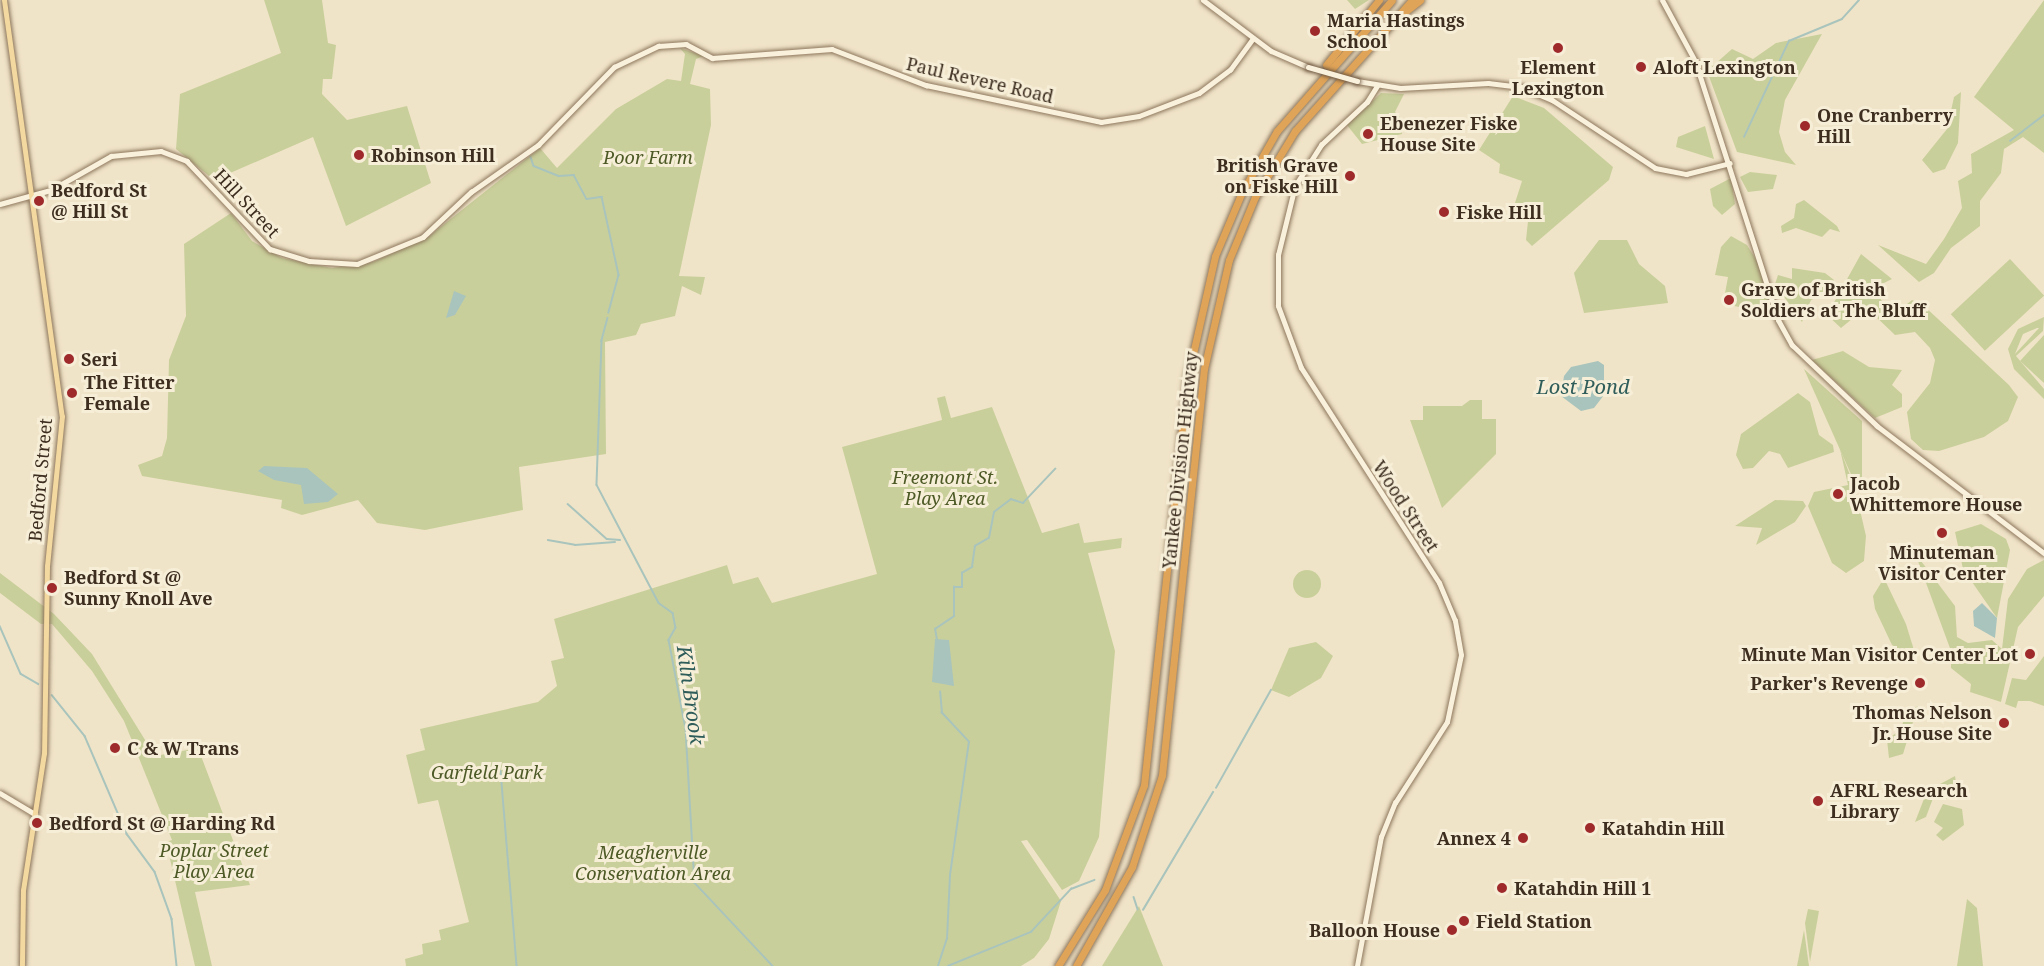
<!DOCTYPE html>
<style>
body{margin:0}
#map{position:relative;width:2044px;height:966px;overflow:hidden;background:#f0e4c8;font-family:"Noto Serif",serif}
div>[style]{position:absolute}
.green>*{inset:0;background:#c9cf9b;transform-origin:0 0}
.round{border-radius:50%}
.water>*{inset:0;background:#a9c4bc}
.stream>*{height:1.5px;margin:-0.75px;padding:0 0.75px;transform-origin:0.75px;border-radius:0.75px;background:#a9c4bc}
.roads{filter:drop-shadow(0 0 2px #8d765c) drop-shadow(0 0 2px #8d765c)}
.tertiary>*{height:4.5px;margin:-2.25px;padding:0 2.25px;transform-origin:2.25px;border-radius:2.25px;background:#faf1dc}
.secondary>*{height:5px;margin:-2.5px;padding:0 2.5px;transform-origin:2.5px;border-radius:2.5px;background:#faf1dc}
.primary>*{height:5px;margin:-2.5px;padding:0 2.5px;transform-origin:2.5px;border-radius:2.5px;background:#f3d9a0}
.motorway>*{height:7px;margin:-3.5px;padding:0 3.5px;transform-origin:3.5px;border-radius:3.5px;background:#e0a458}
.bridges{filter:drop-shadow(0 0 2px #6f573f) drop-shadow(0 0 2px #6f573f)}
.secondary-bridge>*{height:5px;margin:-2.5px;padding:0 2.5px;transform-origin:2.5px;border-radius:2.5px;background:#faf1dc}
.dots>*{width:16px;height:16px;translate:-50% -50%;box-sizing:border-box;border:3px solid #f7eed8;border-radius:50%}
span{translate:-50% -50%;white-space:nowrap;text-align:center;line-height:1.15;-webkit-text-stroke:6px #f7eed8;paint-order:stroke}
.poi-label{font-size:18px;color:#3d2e20;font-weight:700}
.left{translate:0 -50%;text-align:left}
.right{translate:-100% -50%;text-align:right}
.street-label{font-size:18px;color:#3d2e20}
.park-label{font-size:18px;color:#4d5a26;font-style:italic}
.water-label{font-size:20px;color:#2f5d5a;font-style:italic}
</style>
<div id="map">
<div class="green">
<div style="clip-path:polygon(264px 0,322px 0,328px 43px,336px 45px,332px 79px,323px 79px,322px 94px,347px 120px,407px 106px,431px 183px,346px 226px,313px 137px,214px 180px,176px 149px,180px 94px,281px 53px)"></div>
<div style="clip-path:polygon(1347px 0,1369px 0,1355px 9px)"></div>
<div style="clip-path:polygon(2044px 0,2044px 153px,2023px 137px,2004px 149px,2001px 173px,1980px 201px,1980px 226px,1951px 248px,1934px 273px,1919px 282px,1878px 245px,1926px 264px,1944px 239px,1962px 208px,1958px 181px,1972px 173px,1971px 154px,2014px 130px,1974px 97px)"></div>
<div style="clip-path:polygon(1822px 34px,1785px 100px,1779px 132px,1785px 152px,1796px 165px,1737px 152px,1707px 71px,1732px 49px,1753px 59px,1776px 43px)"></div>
<div style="clip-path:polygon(680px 48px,704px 56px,696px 59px,690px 84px,710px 89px,711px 125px,679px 276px,705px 277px,701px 295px,682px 286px,675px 316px,641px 324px,636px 335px,605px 342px,606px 454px,519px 467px,523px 510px,425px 530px,377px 523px,358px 500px,302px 515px,281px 508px,282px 500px,142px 476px,138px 465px,162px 456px,167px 438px,169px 360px,186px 316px,184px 244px,231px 213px,252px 241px,282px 258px,332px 268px,373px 262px,428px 237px,540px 148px,557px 168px,616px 109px,667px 79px,681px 81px,685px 54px)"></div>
<div style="clip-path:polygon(1961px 92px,1958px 143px,1945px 169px,1933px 173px,1922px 160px,1947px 129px,1954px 97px)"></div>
<div style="clip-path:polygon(1381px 93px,1404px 94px,1395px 112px,1402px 119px,1402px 134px,1362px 144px,1347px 125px)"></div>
<div style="clip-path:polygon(1513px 96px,1544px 108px,1613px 167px,1609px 180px,1532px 246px,1526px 240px,1528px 221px,1514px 206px,1522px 181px,1499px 173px,1500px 164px,1479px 150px)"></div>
<div style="clip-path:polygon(1705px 126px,1714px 159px,1676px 147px,1678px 137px)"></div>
<div style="clip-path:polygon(1750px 172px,1777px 175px,1773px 189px,1748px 192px,1740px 177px)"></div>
<div style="clip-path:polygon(1731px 178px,1735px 204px,1722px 215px,1713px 206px,1710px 189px)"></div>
<div style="clip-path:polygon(1804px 200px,1837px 226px,1840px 232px,1830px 229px,1822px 237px,1796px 228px,1782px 233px,1781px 226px,1794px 218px,1796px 204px)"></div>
<div style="clip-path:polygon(1731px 236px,1747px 245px,1758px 263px,1770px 304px,1767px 312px,1723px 304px,1728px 277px,1715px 275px,1721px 247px)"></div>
<div style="clip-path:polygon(1599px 240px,1627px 240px,1639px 264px,1665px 286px,1668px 303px,1584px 313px,1574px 273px)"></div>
<div style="clip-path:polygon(1861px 254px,1892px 279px,1874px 288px,1886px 308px,1897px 312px,1912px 300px,1923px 305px,2009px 385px,2018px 397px,2008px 421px,1984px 437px,1939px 451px,1923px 450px,1911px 439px,1907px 412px,1930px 383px,1935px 360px,1930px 348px,1915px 332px,1895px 335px,1872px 313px,1858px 314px,1841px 328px,1827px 315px)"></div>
<div style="left:2010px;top:259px;width:50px;height:81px;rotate:47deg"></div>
<div style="clip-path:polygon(1792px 268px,1825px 273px,1834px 280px,1828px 292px,1811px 300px,1802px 322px,1775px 284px,1778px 275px,1792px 279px)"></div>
<div style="clip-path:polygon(evenodd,2044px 317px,2043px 331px,2016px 356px,2044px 389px,2044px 399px,2014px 369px,2008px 349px,2018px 329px,2044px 317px,2037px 328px,2039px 328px,2015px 354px,2023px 334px,2037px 328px)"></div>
<div style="clip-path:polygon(2044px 335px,2044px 383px,2020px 361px)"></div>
<div style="clip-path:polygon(1843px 351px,1869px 367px,1902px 370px,1892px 385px,1902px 394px,1902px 407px,1875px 418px,1812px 360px)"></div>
<div style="clip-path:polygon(1804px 369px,1862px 421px,1862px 491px,1858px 490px)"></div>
<div style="clip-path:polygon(1798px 393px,1810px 402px,1819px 435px,1833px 445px,1834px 452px,1788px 468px,1780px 454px,1769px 451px,1753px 468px,1743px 469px,1736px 455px,1741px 434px)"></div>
<div style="clip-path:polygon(945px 396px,951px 418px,992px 407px,1042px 533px,1079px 523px,1084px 543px,1122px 538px,1121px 548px,1088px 553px,1115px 651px,1099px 837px,1079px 881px,1062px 890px,1027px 840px,1021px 841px,1061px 901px,1049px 939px,1034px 958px,1021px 966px,406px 966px,405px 959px,423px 954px,422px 944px,441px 940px,439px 930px,469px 922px,438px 800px,418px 804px,406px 755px,425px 750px,420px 729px,538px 702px,557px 686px,551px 661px,564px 658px,554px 619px,727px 565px,733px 584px,758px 577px,772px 603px,877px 574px,842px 447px,942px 420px,937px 398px)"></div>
<div style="clip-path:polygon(1470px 400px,1482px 400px,1482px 419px,1496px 419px,1496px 454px,1442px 508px,1410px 420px,1423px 420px,1423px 406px,1462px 406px)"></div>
<div style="clip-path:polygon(1840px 449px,1855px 488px,1866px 536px,1864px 561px,1846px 573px,1832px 563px,1808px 506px,1814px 492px,1848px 485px)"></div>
<div style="clip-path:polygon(1775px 500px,1803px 501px,1806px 506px,1795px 522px,1756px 545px,1762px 528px,1735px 526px)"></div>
<div style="clip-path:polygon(1981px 524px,2006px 539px,2010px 550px,1997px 618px,1963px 569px,1955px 532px)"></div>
<div style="clip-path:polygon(1915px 553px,1955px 606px,1957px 637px,1968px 643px,1992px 640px,2002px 649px,2008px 599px,2027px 569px,2044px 560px,2044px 596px,2018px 627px,2001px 702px,1970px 692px,1971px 684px,1951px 668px,1951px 651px)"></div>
<div class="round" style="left:1293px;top:570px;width:28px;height:28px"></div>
<div style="clip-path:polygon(0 573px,54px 614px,92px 654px,155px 756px,198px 748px,250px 885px,195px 892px,212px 966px,195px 966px,166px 842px,172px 840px,124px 721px,92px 671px,52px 624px,41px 624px,0 593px)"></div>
<div style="clip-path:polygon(1884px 578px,1906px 624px,1917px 660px,1892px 645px,1875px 609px,1873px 596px)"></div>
<div style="clip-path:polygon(1316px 642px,1333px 656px,1321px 678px,1289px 697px,1271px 690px,1289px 648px)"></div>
<div style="clip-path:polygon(2044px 656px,2044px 706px,2030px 701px,2018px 701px,2016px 708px,2005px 704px,2012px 678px,2026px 680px)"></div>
<div style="clip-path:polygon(1918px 706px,1903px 754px,1889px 758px,1887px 740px,1901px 729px,1906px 712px)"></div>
<div style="clip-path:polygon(1955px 776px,1958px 794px,1944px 800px,1935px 793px,1926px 817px,1915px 822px,1927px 791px)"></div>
<div style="clip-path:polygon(1943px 804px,1962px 809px,1964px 825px,1943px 841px,1936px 835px,1943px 828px,1934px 822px)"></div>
<div style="clip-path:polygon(1967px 899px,1977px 908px,1983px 966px,1957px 966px)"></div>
<div style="clip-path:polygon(1139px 906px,1163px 966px,1102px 966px)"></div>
<div style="clip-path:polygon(1808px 909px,1819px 911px,1810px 962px,1805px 923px)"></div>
<div style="clip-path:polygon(1804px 930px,1809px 966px,1797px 966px)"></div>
</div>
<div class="water">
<div style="clip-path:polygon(454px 291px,466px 296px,455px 315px,446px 318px)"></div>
<div style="clip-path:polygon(1598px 361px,1604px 365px,1604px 395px,1594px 408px,1581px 411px,1561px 396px,1564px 376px,1571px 367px)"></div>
<div style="clip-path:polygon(264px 466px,307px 468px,338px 494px,328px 502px,304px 504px,301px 485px,274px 480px,258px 471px)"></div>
<div style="clip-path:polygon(1982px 603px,1997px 618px,1995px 638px,1974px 626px,1973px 611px)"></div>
<div style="clip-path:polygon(935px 639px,949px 640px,954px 686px,932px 682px)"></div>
</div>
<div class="stream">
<div style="left:1744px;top:137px;width:106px;rotate:-64.9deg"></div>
<div style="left:1789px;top:41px;width:57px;rotate:-22.5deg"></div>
<div style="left:1842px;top:19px;width:25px;rotate:-48deg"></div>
<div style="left:2010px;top:141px;width:43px;rotate:-37.4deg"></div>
<div style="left:531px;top:157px;width:9px;rotate:72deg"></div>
<div style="left:534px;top:166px;width:27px;rotate:22deg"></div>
<div style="left:559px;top:176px;width:15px;rotate:-4deg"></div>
<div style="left:574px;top:175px;width:27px;rotate:62deg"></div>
<div style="left:587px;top:199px;width:15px;rotate:-8deg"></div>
<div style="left:602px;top:197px;width:80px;rotate:77.7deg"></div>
<div style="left:619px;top:275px;width:39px;rotate:105deg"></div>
<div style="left:608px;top:318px;width:24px;rotate:105deg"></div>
<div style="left:602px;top:341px;width:144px;rotate:92deg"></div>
<div style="left:597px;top:485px;width:133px;rotate:62.3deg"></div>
<div style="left:659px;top:603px;width:17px;rotate:36deg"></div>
<div style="left:673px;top:613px;width:15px;rotate:79deg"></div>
<div style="left:676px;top:628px;width:14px;rotate:120deg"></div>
<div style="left:669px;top:640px;width:91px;rotate:79.2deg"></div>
<div style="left:686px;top:729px;width:154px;rotate:86.7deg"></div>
<div style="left:695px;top:883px;width:114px;rotate:46.8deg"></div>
<div style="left:568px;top:504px;width:52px;rotate:41.9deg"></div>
<div style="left:607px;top:539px;width:13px;rotate:4deg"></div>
<div style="left:548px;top:540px;width:27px;rotate:10deg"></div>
<div style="left:575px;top:545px;width:40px;rotate:-4.3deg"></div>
<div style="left:0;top:626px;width:52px;rotate:66.4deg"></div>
<div style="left:21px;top:674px;width:20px;rotate:30deg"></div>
<div style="left:937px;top:640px;width:11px;rotate:-100deg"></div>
<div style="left:935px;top:629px;width:23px;rotate:-34deg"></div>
<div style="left:954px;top:616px;width:29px;rotate:-90deg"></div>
<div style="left:954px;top:587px;width:8px"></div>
<div style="left:962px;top:587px;width:14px;rotate:-90deg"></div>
<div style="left:962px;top:573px;width:12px;rotate:-31deg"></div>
<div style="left:972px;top:567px;width:21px;rotate:-82deg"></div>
<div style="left:975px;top:546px;width:16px;rotate:-30deg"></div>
<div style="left:989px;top:538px;width:26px;rotate:-79deg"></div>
<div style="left:994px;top:512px;width:21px;rotate:-37deg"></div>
<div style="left:1011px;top:499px;width:13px;rotate:18deg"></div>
<div style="left:1023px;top:503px;width:47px;rotate:-46.7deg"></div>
<div style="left:52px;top:695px;width:53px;rotate:51.2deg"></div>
<div style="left:85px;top:736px;width:107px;rotate:66.8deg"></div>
<div style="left:127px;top:834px;width:47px;rotate:53.6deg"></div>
<div style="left:155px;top:872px;width:50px;rotate:70.1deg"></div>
<div style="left:172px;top:919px;width:47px;rotate:83.9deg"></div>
<div style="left:501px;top:771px;width:196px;rotate:85.3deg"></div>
<div style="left:1216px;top:788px;width:112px;rotate:-60.7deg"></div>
<div style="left:1134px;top:897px;width:13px;rotate:72deg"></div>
<div style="left:1143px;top:910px;width:137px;rotate:-59.3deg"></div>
<div style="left:938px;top:966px;width:28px;rotate:-72deg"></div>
<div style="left:947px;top:939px;width:64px;rotate:-87.3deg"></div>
<div style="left:950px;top:875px;width:134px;rotate:-81.9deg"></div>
<div style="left:969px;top:742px;width:40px;rotate:-133deg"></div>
<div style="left:942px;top:713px;width:21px;rotate:-95deg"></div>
<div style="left:948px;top:966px;width:90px;rotate:-22.3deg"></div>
<div style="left:1031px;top:932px;width:59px;rotate:-47.1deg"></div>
<div style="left:1071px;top:889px;width:25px;rotate:-21deg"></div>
</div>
<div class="roads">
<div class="tertiary">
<div style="left:0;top:204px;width:53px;rotate:-15.4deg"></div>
<div style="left:51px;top:190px;width:69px;rotate:-29.5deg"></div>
<div style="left:111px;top:156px;width:50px;rotate:-5.7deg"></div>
<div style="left:161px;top:151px;width:28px;rotate:21deg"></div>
<div style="left:187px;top:161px;width:121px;rotate:46.7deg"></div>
<div style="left:270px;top:249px;width:41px;rotate:17.1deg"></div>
<div style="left:309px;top:261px;width:48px;rotate:3.6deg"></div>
<div style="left:357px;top:264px;width:71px;rotate:-22.2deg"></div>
<div style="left:423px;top:237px;width:66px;rotate:-43.2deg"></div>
<div style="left:471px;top:192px;width:82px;rotate:-35deg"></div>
<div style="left:538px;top:145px;width:109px;rotate:-45.7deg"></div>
<div style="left:614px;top:67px;width:49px;rotate:-25.5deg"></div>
<div style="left:658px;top:46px;width:28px;rotate:-4deg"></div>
<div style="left:686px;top:44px;width:30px;rotate:28deg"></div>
<div style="left:712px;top:58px;width:120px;rotate:-4.3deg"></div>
<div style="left:832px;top:49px;width:101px;rotate:21deg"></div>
<div style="left:926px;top:85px;width:179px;rotate:11.9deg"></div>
<div style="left:1101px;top:122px;width:38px;rotate:-9deg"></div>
<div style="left:1139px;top:116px;width:64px;rotate:-21deg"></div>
<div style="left:1199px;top:93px;width:39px;rotate:-37deg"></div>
<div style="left:1230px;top:70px;width:39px;rotate:-54deg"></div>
<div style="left:0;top:793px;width:41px;rotate:31deg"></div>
<div style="left:1357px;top:966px;width:131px;rotate:-79.5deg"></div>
<div style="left:1381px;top:837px;width:37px;rotate:-68deg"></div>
<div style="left:1395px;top:803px;width:96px;rotate:-57.3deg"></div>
<div style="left:1447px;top:722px;width:68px;rotate:-78.2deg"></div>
<div style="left:1461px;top:655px;width:35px;rotate:-100deg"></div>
<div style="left:1455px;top:621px;width:41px;rotate:-112.8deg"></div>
<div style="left:1439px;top:583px;width:255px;rotate:-122.7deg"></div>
<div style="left:1301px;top:368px;width:66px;rotate:-110.4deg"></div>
<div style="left:1278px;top:306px;width:51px;rotate:-90deg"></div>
<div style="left:1278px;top:255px;width:71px;rotate:-76.2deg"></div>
<div style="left:1295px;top:186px;width:49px;rotate:-57.6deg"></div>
<div style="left:1321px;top:145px;width:63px;rotate:-43.1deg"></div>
<div style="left:1367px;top:102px;width:19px;rotate:-58deg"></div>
</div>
<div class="secondary">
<div style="left:1203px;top:0;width:85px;rotate:36.9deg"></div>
<div style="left:1271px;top:51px;width:40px;rotate:23.4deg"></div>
<div style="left:1662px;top:0;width:69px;rotate:61.6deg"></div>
<div style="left:1695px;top:61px;width:272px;rotate:72.2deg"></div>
<div style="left:1778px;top:320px;width:29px;rotate:61deg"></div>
<div style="left:1792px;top:345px;width:117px;rotate:43.6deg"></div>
<div style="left:1877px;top:426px;width:210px;rotate:37.3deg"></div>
<div style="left:1357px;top:81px;width:44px;rotate:9.2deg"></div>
<div style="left:1400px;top:88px;width:88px;rotate:-3.3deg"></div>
<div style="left:1488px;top:83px;width:33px;rotate:7deg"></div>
<div style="left:1521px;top:87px;width:34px;rotate:23deg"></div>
<div style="left:1552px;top:100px;width:123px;rotate:33.4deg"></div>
<div style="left:1655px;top:168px;width:32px;rotate:11deg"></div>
<div style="left:1686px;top:174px;width:45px;rotate:-14deg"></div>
</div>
<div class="primary">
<div style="left:4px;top:0;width:420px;rotate:82.1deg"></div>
<div style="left:62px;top:416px;width:151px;rotate:95.7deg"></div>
<div style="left:47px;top:566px;width:187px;rotate:90.9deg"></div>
<div style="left:44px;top:753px;width:139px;rotate:98.7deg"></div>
<div style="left:23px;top:890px;width:76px;rotate:90.8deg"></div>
</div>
<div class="motorway">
<div style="left:1406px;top:11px;width:18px;rotate:-38deg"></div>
<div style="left:1326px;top:65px;width:84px;rotate:-50.8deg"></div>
<div style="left:1058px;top:966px;width:89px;rotate:-58.3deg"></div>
<div style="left:1105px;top:890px;width:112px;rotate:-69.6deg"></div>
<div style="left:1144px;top:785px;width:411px;rotate:-83.9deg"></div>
<div style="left:1188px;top:376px;width:123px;rotate:-77.3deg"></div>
<div style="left:1215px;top:256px;width:69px;rotate:-67.1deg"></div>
<div style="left:1242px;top:192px;width:70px;rotate:-60.2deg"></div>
<div style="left:1277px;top:131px;width:174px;rotate:-48.7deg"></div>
<div style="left:1076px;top:966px;width:114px;rotate:-60.5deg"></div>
<div style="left:1132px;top:867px;width:97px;rotate:-71.9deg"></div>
<div style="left:1162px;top:775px;width:408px;rotate:-84.1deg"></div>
<div style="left:1204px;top:369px;width:112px;rotate:-77.1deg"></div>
<div style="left:1229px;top:260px;width:68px;rotate:-67.6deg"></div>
<div style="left:1255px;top:197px;width:77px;rotate:-58.8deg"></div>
<div style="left:1295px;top:131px;width:176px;rotate:-48.2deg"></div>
</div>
</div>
<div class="bridges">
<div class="secondary-bridge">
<div style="left:1308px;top:67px;width:51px;rotate:15.9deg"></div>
</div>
</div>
<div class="dots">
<div style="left:1315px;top:31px;background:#9e2a2b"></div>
<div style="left:1558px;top:48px;background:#9e2a2b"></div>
<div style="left:1641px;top:67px;background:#9e2a2b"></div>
<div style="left:1805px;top:126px;background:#9e2a2b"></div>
<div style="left:1368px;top:134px;background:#9e2a2b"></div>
<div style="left:359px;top:155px;background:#9e2a2b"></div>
<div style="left:1350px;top:176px;background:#9e2a2b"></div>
<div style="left:39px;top:201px;background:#9e2a2b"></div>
<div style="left:1444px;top:212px;background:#9e2a2b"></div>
<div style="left:1729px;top:300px;background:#9e2a2b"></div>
<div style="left:69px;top:359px;background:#9e2a2b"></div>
<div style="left:72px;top:393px;background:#9e2a2b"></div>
<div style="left:1838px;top:494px;background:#9e2a2b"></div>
<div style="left:1942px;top:533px;background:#9e2a2b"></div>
<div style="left:52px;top:588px;background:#9e2a2b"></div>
<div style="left:2030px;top:654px;background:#9e2a2b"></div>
<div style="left:1920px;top:683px;background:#9e2a2b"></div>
<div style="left:2004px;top:723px;background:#9e2a2b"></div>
<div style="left:115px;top:748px;background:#9e2a2b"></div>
<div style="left:1818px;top:801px;background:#9e2a2b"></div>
<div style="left:37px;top:823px;background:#9e2a2b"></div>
<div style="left:1590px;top:828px;background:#9e2a2b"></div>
<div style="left:1523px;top:838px;background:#9e2a2b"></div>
<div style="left:1502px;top:888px;background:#9e2a2b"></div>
<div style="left:1464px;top:921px;background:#9e2a2b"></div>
<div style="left:1452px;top:930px;background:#9e2a2b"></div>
</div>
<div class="poi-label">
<span class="left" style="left:1327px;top:31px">Maria Hastings<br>School</span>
<span class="left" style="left:1653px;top:67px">Aloft Lexington</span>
<span style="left:1558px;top:78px">Element<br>Lexington</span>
<span class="left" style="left:1817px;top:126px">One Cranberry<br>Hill</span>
<span class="left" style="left:1380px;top:134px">Ebenezer Fiske<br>House Site</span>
<span class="left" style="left:371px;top:155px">Robinson Hill</span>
<span class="right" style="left:1338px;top:176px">British Grave<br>on Fiske Hill</span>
<span class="left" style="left:51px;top:201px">Bedford St<br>@ Hill St</span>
<span class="left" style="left:1456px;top:212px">Fiske Hill</span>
<span class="left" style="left:1741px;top:300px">Grave of British<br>Soldiers at The Bluff</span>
<span class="left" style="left:81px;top:359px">Seri</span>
<span class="left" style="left:84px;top:393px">The Fitter<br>Female</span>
<span class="left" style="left:1850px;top:494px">Jacob<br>Whittemore House</span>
<span style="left:1942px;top:563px">Minuteman<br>Visitor Center</span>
<span class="left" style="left:64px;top:588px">Bedford St @<br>Sunny Knoll Ave</span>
<span class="right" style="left:2018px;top:654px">Minute Man Visitor Center Lot</span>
<span class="right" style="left:1908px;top:683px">Parker's Revenge</span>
<span class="right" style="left:1992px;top:723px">Thomas Nelson<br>Jr. House Site</span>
<span class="left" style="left:127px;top:748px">C &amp; W Trans</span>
<span class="left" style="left:1830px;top:801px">AFRL Research<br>Library</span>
<span class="left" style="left:49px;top:823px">Bedford St @ Harding Rd</span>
<span class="left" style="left:1602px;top:828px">Katahdin Hill</span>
<span class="right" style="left:1511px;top:838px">Annex 4</span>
<span class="left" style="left:1514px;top:888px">Katahdin Hill 1</span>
<span class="left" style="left:1476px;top:921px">Field Station</span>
<span class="right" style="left:1440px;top:930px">Balloon House</span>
</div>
<div class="street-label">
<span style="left:980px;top:80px;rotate:13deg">Paul Revere Road</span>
<span style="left:247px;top:203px;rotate:47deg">Hill Street</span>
<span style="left:1180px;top:460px;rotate:-84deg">Yankee Division Highway</span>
<span style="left:40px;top:480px;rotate:-85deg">Bedford Street</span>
<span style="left:1406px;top:506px;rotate:57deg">Wood Street</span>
</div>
<div class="park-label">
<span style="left:648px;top:157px">Poor Farm</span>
<span style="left:945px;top:488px">Freemont St.<br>Play Area</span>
<span style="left:487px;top:772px">Garfield Park</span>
<span style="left:214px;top:861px">Poplar Street<br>Play Area</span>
<span style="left:653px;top:863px">Meagherville<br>Conservation Area</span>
</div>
<div class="water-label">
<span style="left:1583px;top:386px">Lost Pond</span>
<span style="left:691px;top:695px;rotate:82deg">Kiln Brook</span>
</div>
</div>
